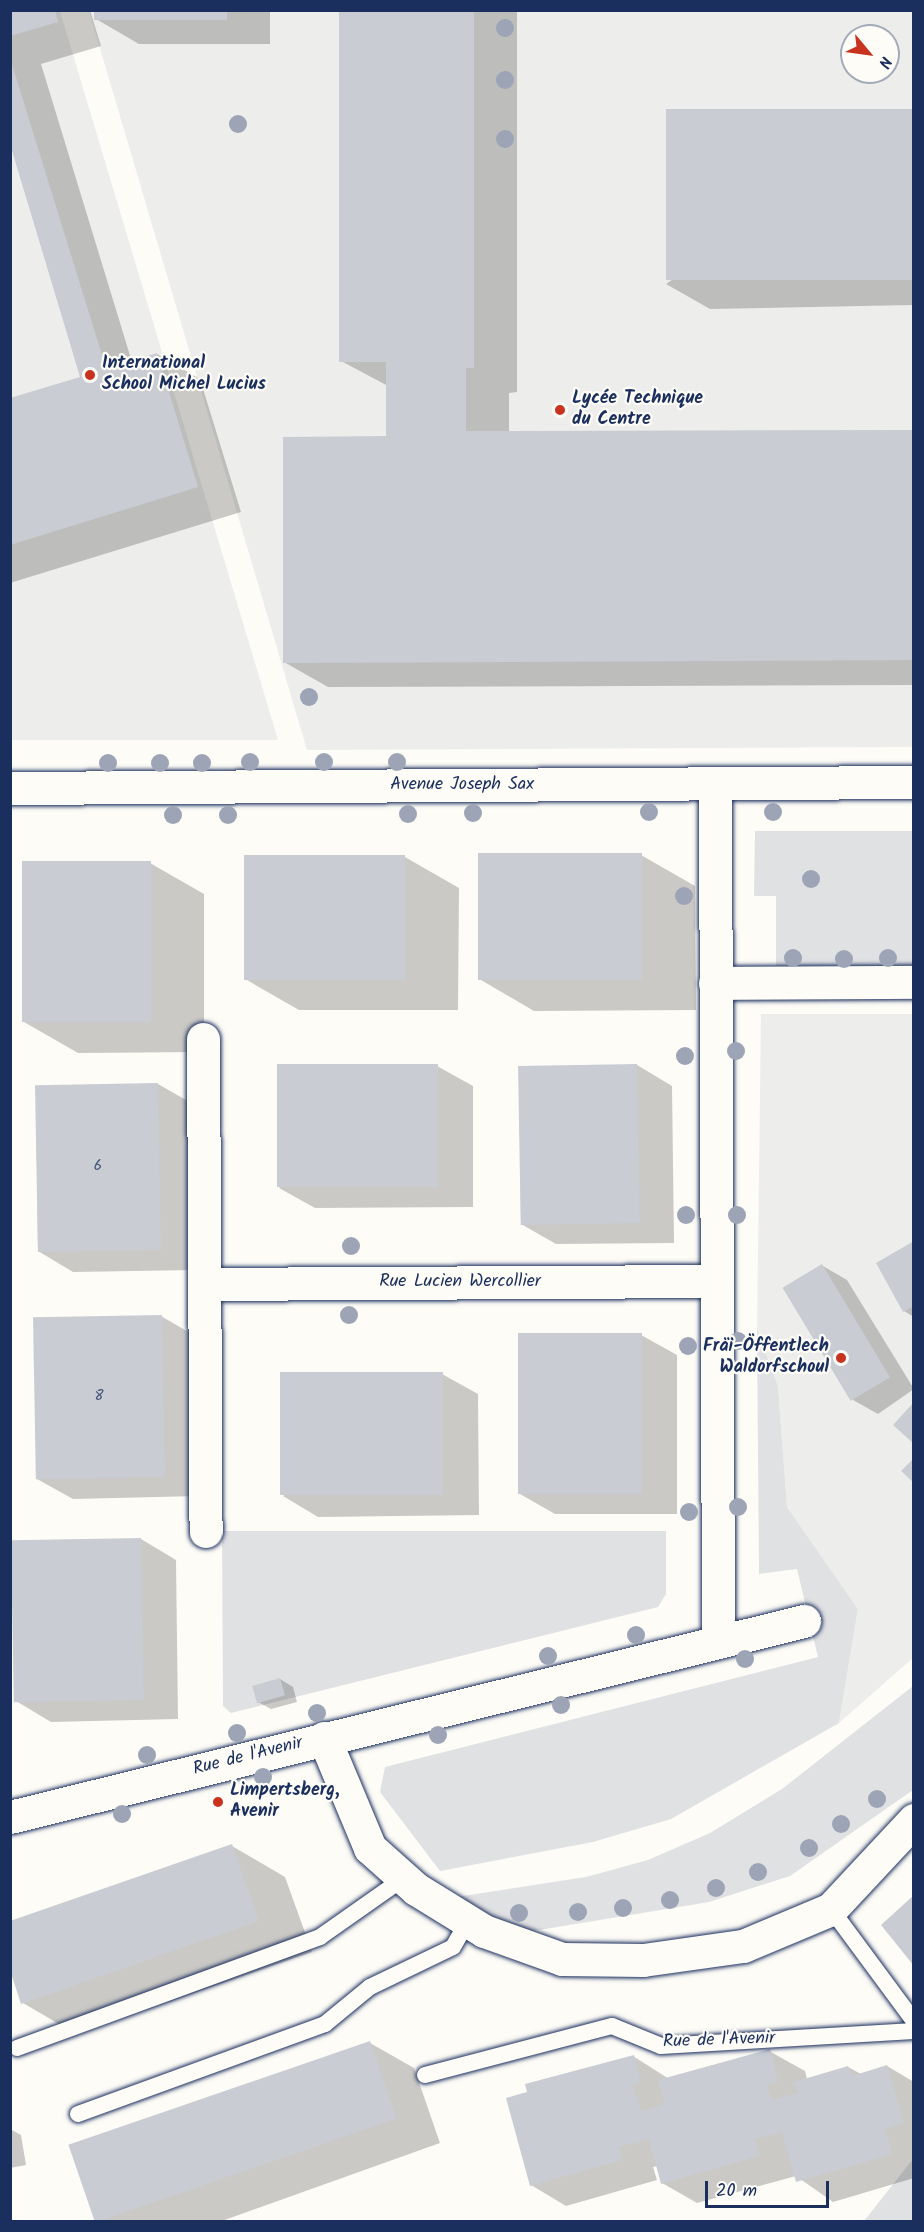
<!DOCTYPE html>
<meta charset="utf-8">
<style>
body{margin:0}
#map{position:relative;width:924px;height:2232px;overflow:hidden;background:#fdfcf7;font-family:Kalam,sans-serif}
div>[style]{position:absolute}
.built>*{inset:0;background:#edeeec}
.green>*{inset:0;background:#e0e1e3}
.shadow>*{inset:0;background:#0003;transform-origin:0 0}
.building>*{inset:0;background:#c9ccd3;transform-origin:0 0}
.roads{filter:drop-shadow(0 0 2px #1b2f5e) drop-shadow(0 0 2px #1b2f5e)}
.lane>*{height:16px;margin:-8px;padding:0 8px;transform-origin:8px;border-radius:8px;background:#fdfcf7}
.street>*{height:33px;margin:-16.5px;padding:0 16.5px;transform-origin:16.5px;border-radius:16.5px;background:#fdfcf7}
.trees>*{width:18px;height:18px;margin:-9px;border-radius:50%;background:#9ca4b5}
.dots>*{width:16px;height:16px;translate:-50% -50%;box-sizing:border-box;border:3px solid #fdfcf7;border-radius:50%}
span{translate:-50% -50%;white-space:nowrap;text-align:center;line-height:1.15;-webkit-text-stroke:4.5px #fdfcf7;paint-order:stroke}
.number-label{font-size:15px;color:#46567b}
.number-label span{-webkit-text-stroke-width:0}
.poi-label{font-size:18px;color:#1b2f5e;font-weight:700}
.left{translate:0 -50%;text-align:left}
.right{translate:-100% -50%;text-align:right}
.street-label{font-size:18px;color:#1b2f5e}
.frame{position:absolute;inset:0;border:12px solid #1b2f5e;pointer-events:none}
.north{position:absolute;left:840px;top:24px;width:60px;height:60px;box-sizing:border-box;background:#fdfcf7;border:2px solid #a3aaba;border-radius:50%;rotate:119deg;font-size:16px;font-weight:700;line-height:24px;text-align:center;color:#1b2f5e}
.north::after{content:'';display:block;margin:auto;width:21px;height:27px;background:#c8321e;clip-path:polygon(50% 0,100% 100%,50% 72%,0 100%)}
.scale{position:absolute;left:705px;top:2181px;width:124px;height:27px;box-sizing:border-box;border:3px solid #1b2f5e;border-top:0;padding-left:8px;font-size:18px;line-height:21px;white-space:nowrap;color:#1b2f5e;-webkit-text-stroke:4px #fdfcf7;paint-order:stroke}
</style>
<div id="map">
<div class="built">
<div style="clip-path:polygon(11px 11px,60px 11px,278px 740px,11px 740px)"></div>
<div style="clip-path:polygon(evenodd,89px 11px,913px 11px,913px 747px,307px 750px,89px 11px,852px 36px,888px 36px,888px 72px,852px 72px,852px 36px)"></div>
<div style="clip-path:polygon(761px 1014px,913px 1014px,913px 1658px,839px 1723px,858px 1609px,787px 1507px,778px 1386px,757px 1329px)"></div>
</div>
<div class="green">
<div style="clip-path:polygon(755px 831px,913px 831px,913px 967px,776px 967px,776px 896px,754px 896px)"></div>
<div style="clip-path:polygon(757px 1329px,778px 1386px,787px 1507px,858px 1609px,839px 1723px,671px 1819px,593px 1842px,440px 1871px,380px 1792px,385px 1767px,818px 1657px,797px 1569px,759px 1574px)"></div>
<div style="clip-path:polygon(222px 1531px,666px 1531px,666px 1594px,658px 1607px,231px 1713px,223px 1706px)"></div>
<div style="clip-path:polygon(913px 1686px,913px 1790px,790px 1876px,709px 1902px,533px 1931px,493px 1919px,457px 1897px,586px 1877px,648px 1860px,710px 1833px,782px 1789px)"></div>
<div style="clip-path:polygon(913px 2159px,913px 2221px,864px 2221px)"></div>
</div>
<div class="shadow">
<div style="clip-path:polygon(10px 10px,90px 10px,101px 46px,41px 64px,132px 362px,157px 354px,200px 379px,241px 512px,10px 583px,10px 400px,82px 377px,10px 139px)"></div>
<div style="clip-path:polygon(96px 10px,270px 10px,270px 44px,139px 44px,96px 19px)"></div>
<div style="clip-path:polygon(340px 10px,517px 10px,517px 392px,509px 393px,509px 433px,914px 431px,914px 685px,328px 687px,284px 662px,388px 438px,388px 386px,341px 361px)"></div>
<div style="left:703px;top:10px;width:211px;height:2px"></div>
<div style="clip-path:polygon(914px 110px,914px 305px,710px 309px,666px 284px)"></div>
<div style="clip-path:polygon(641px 855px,695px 886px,696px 1010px,534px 1011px,481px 980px)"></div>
<div style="clip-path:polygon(246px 856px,405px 857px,459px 888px,458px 1010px,299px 1010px,245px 979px)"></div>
<div style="clip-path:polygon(150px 863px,204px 894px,204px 1052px,78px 1053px,24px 1022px)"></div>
<div style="clip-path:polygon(637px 1065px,672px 1086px,674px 1243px,556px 1244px,521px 1224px,519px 1067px)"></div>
<div style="clip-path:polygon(437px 1066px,473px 1086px,473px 1207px,315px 1208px,279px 1188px)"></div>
<div style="clip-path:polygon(158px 1084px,193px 1104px,195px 1270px,73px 1272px,38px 1251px,36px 1086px)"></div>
<div style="clip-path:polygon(914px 1245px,914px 1317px,904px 1311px,878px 1264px)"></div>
<div style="clip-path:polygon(823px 1266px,847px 1280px,914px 1389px,878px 1414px,853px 1400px)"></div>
<div style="clip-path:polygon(161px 1316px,197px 1337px,199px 1496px,73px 1499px,37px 1479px)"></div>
<div style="clip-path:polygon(641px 1335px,677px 1355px,677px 1514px,555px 1514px,520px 1494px)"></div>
<div style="clip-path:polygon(442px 1374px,478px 1394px,479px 1515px,318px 1517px,283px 1496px)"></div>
<div style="clip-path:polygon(141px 1539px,176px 1560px,178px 1719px,51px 1722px,16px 1701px)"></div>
<div style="clip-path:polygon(280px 1679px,293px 1687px,297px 1702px,271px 1709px,258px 1702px)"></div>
<div style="clip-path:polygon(232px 1846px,285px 1877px,312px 1952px,76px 2034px,23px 2003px)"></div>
<div style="clip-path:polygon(370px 2043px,414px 2068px,440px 2143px,219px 2222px,97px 2222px,72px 2149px)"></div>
<div style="clip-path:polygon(769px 2051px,805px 2071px,807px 2079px,848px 2067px,861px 2074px,887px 2066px,914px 2082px,914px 2178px,833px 2202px,796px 2176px,697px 2203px,662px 2183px,658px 2166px,653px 2167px,657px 2180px,566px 2206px,531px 2185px,633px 2056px,669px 2079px)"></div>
<div style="clip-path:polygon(10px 2129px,21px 2135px,26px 2165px,10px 2168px)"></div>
</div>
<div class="building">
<div style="clip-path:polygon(10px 10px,55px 10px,58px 22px,10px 36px)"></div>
<div style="left:94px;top:10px;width:133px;height:10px"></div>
<div style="clip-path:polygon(339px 10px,474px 10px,474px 368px,466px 368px,466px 431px,914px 430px,914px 660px,283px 663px,283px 437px,386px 436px,386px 362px,339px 362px)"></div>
<div style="clip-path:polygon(10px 58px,106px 368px,157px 353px,198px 487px,10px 545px,10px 398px,80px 377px,10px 144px)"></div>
<div style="left:914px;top:109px;width:171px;height:248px;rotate:90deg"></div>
<div style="left:642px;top:853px;width:127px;height:164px;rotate:90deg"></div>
<div style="left:244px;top:855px;width:161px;height:125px"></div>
<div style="left:151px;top:861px;width:161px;height:129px;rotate:90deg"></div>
<div style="left:438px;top:1064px;width:123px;height:161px;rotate:90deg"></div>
<div style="left:637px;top:1064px;width:159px;height:119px;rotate:89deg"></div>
<div style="left:158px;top:1083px;width:167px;height:123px;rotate:89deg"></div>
<div style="clip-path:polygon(914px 1241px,914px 1306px,903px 1312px,876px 1263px)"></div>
<div style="left:822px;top:1264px;width:132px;height:46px;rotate:59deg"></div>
<div style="left:162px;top:1315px;width:162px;height:129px;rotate:89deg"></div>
<div style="left:518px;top:1333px;width:124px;height:161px"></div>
<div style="left:443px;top:1372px;width:123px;height:163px;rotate:90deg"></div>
<div style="clip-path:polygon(914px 1402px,914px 1444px,893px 1425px)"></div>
<div style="clip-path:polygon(914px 1458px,914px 1483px,901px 1471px)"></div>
<div style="left:141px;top:1538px;width:162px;height:130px;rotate:89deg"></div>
<div style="left:280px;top:1678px;width:18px;height:29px;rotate:74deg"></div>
<div style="clip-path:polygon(232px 1844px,259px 1921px,21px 2004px,10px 1970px,10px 1921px)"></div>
<div style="clip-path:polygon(914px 1895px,914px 1966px,881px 1925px)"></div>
<div style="left:370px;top:2041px;width:82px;height:319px;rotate:71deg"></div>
<div style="clip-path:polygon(770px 2049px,778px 2082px,767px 2085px,772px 2100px,798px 2093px,794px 2082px,848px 2066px,852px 2076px,887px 2065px,904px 2123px,885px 2129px,892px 2154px,796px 2182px,782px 2132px,755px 2139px,759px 2156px,661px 2184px,649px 2139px,619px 2147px,622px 2160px,530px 2186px,506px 2098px,527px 2092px,525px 2084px,634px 2055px,641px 2082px,633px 2085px,641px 2111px,665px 2104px,658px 2080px)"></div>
</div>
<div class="roads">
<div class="lane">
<div style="left:831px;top:1909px;width:139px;rotate:53.5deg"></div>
<div style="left:17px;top:2048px;width:323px;rotate:-20.1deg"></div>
<div style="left:320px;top:1937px;width:103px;rotate:-35.1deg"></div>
<div style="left:425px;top:2075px;width:193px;rotate:-14.7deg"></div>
<div style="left:612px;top:2026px;width:53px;rotate:22.2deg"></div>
<div style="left:661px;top:2046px;width:253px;rotate:-3.4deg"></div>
<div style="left:78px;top:2114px;width:263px;rotate:-20deg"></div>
<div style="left:325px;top:2024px;width:58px;rotate:-39.4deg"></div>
<div style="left:370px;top:1987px;width:92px;rotate:-25.7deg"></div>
<div style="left:453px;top:1947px;width:30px;rotate:-60deg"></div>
</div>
<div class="street">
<div style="left:715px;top:784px;width:858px;rotate:89.8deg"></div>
<div style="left:10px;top:788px;width:904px;rotate:-0.38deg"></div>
<div style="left:715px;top:983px;width:199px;rotate:-0.3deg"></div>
<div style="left:203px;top:1039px;width:492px;rotate:89.7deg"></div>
<div style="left:204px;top:1284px;width:512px;rotate:-0.34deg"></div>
<div style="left:324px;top:1738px;width:119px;rotate:67.3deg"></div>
<div style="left:370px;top:1848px;width:62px;rotate:41.7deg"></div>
<div style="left:416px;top:1889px;width:80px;rotate:31.7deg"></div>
<div style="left:484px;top:1931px;width:83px;rotate:19.7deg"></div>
<div style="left:562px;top:1959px;width:81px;rotate:0.7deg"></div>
<div style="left:643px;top:1960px;width:101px;rotate:-8deg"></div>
<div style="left:743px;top:1946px;width:95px;rotate:-22.8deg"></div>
<div style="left:831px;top:1909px;width:122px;rotate:-47deg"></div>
<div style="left:10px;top:1817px;width:818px;rotate:-13.87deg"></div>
</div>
</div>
<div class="trees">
<div style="left:505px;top:28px"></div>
<div style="left:505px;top:80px"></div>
<div style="left:238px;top:124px"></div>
<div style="left:505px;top:139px"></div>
<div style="left:309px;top:697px"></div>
<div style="left:250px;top:762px"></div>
<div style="left:324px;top:762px"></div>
<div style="left:397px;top:762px"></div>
<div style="left:108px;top:763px"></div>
<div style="left:160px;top:763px"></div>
<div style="left:202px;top:763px"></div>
<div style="left:649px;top:812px"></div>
<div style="left:773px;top:812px"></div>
<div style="left:473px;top:813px"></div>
<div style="left:408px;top:814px"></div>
<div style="left:173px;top:815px"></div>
<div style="left:228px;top:815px"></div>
<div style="left:811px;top:879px"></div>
<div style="left:684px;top:896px"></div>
<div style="left:793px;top:958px"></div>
<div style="left:888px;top:958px"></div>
<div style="left:844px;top:959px"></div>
<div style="left:736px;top:1051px"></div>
<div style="left:685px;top:1056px"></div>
<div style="left:686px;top:1215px"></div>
<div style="left:737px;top:1215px"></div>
<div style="left:351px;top:1246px"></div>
<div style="left:349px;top:1315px"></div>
<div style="left:738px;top:1341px"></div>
<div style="left:688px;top:1346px"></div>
<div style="left:738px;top:1507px"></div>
<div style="left:689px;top:1512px"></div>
<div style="left:636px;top:1635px"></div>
<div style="left:548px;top:1656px"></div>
<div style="left:745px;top:1659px"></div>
<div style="left:561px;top:1705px"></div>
<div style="left:317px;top:1713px"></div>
<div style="left:237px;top:1733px"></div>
<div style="left:438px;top:1735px"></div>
<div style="left:147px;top:1755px"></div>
<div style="left:263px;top:1777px"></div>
<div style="left:877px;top:1799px"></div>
<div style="left:122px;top:1814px"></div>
<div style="left:841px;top:1824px"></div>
<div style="left:809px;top:1848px"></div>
<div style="left:758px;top:1872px"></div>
<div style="left:716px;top:1888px"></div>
<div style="left:670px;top:1900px"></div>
<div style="left:623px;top:1908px"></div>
<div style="left:578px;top:1912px"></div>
<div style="left:519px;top:1913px"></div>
</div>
<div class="dots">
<div style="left:90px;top:375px;background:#c8321e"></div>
<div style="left:560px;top:410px;background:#c8321e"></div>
<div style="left:841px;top:1358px;background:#c8321e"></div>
<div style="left:218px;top:1802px;background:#c8321e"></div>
</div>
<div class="number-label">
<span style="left:98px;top:1167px">6</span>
<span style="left:99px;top:1397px">8</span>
</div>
<div class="poi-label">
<span class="left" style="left:102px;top:375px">International<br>School Michel Lucius</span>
<span class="left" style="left:572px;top:410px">Lycée Technique<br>du Centre</span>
<span class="right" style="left:829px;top:1358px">Fräi-Öffentlech<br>Waldorfschoul</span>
<span class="left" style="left:230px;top:1802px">Limpertsberg,<br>Avenir</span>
</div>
<div class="street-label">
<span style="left:462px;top:785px">Avenue Joseph Sax</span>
<span style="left:460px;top:1282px">Rue Lucien Wercollier</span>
<span style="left:248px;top:1757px;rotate:-14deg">Rue de l'Avenir</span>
<span style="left:719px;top:2041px;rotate:-2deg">Rue de l'Avenir</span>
</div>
<div class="frame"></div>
<div class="north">N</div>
<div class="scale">20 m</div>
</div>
